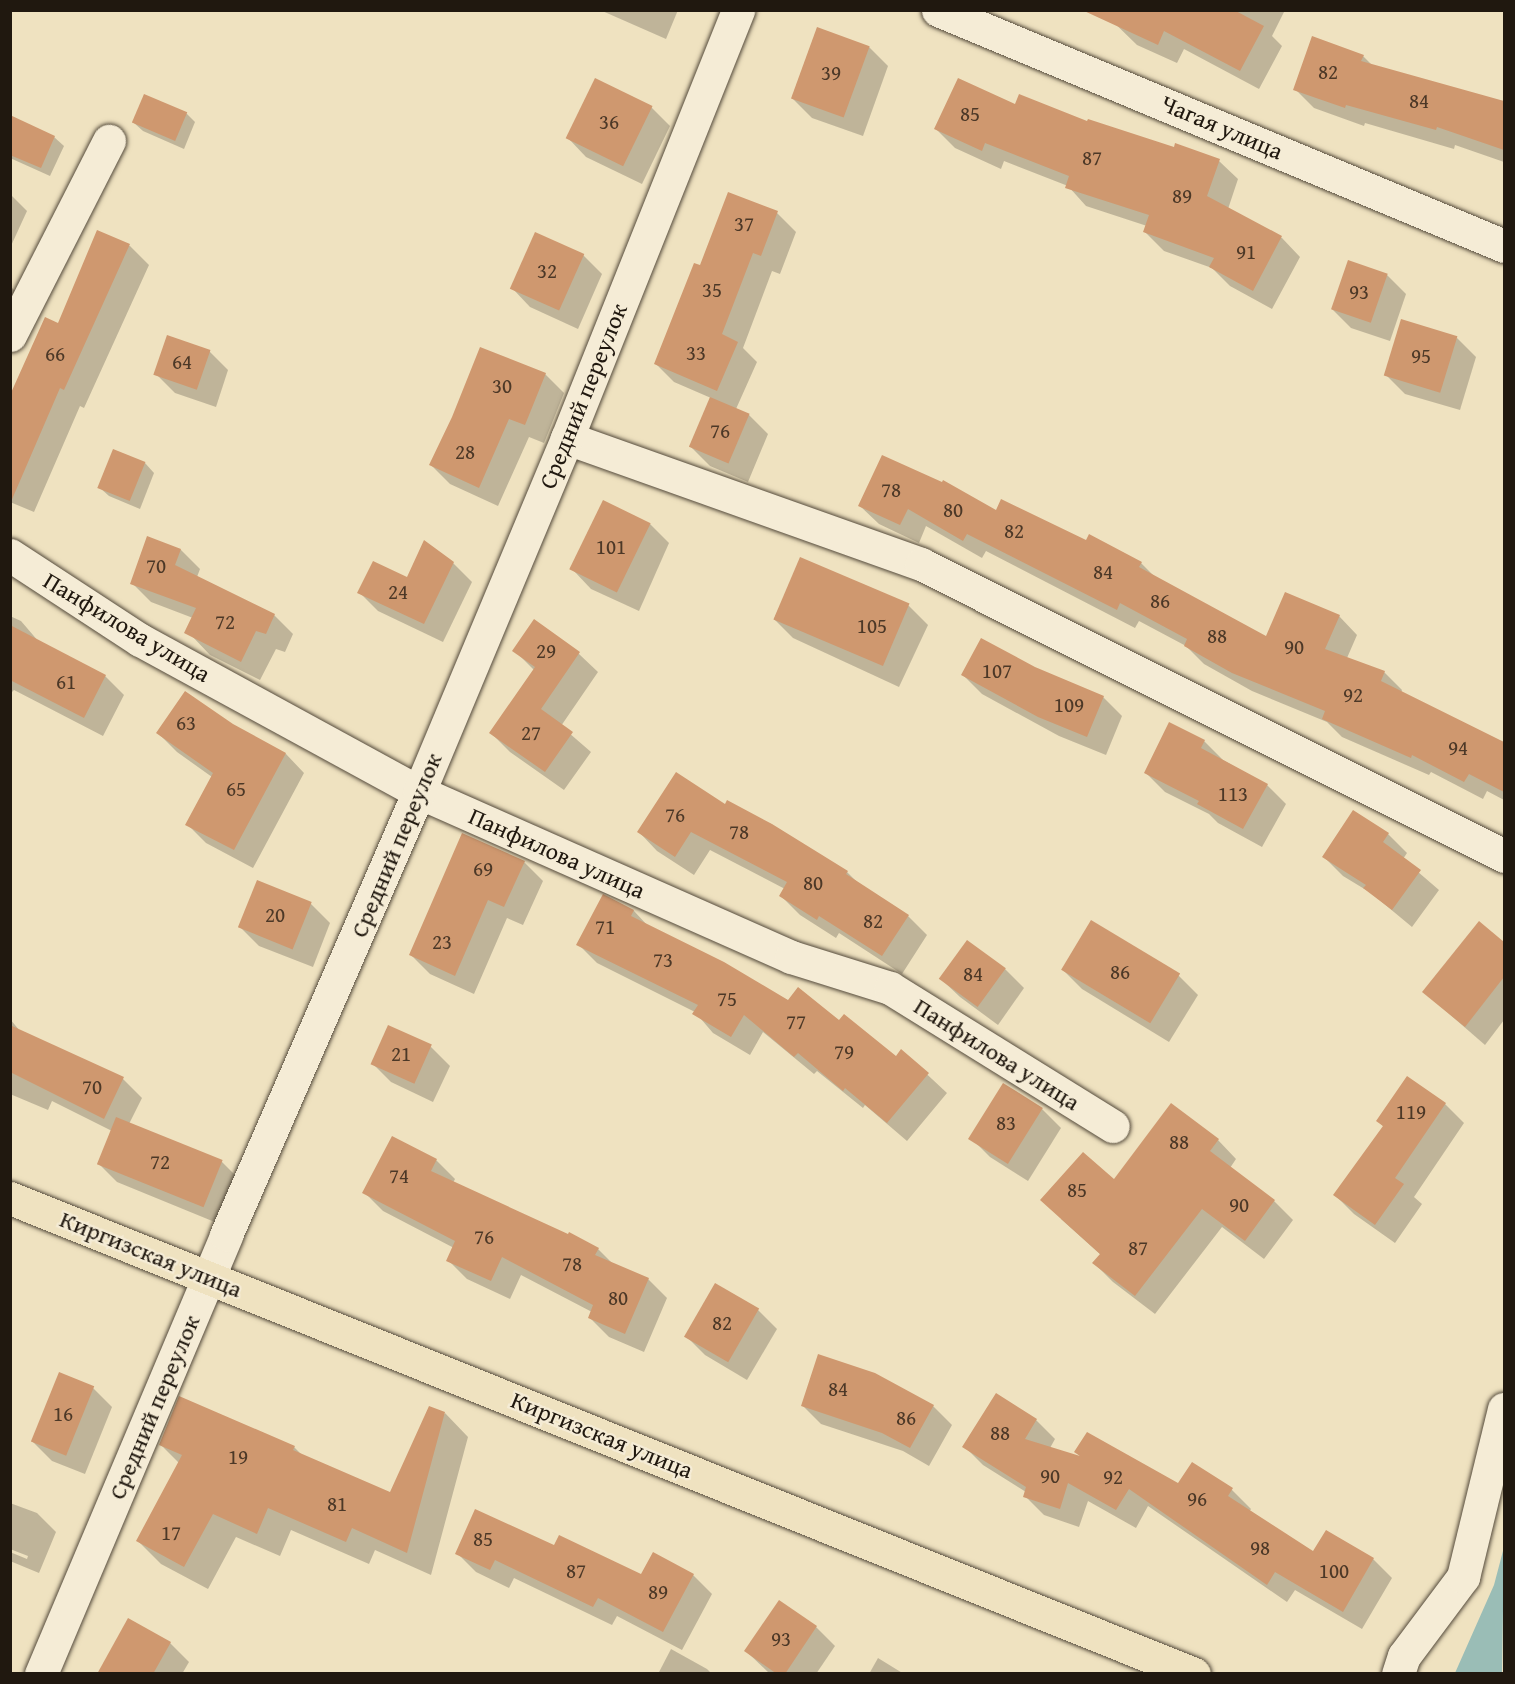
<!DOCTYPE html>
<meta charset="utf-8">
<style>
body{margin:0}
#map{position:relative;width:1515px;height:1684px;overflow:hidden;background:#efe2c0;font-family:"Gentium Book Plus",serif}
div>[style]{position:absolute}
.water>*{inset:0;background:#9abdb6}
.shadow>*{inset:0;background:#0003}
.building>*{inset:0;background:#cf986f;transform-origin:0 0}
.roads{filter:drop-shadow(0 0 2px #544a3b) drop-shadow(0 0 2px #544a3b)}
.minor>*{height:33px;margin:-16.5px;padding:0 16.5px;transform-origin:16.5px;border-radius:16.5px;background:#f5ecd6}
.major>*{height:33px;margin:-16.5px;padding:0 16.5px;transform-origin:16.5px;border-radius:16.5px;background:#efe2c0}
span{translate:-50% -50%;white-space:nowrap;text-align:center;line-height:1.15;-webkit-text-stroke:4.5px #f5ecd6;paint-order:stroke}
.number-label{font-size:21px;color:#4c3827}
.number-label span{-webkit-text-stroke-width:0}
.street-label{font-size:24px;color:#20180f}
.frame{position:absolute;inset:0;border:12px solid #20180f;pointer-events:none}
</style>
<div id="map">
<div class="water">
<div style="clip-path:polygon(1504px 1547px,1502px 1673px,1455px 1673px,1494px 1585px)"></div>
</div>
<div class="shadow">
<div style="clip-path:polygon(600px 10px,678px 10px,666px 39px)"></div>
<div style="clip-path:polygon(1101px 10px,1285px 10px,1272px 36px,1282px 46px,1259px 89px,1184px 49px,1177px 63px,1137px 45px)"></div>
<div style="clip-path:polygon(869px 47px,888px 66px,863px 136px,812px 118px,793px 99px)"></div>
<div style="clip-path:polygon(1363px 56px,1373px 66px,1502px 102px,1504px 99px,1504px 162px,1455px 145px,1454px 149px,1365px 123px,1364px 126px,1314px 108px,1295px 89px)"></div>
<div style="clip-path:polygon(1016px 106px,1088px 123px,1219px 161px,1238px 179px,1228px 209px,1282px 238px,1300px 257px,1272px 309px,1230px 286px,1212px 268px,1164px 251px,1145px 232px,1147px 226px,1086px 206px,1068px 186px,1004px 161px,1001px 169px,955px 148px,936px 129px)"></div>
<div style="clip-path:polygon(651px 107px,670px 126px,642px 184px,586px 157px,568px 138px)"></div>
<div style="clip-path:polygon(186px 113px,195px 122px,184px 149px,143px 131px,133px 122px)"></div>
<div style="clip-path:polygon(10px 132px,54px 137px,64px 146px,50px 176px,10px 158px)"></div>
<div style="clip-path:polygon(10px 194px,27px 211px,10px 248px)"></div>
<div style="clip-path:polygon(777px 213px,796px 232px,780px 274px,772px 271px,743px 348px,757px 362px,736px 409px,749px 415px,768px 434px,748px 482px,710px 466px,691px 447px,711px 398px,674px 382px,655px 363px,701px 267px)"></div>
<div style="clip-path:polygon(97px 232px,130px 246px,149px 265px,84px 408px,80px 406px,34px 512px,10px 502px,59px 325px)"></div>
<div style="clip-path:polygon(583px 255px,602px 274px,578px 329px,530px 307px,512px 288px)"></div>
<div style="clip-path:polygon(1387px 275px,1406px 294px,1390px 341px,1351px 328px,1332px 309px)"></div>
<div style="clip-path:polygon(10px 286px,20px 296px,10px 315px)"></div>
<div style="clip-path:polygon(1457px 338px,1476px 357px,1460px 410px,1405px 394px,1386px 375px)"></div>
<div style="clip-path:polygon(209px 351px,228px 370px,216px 407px,175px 393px,156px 374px)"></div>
<div style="clip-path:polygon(545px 374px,564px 393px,544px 443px,529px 437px,498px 506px,450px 484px,431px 465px)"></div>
<div style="clip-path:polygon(145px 463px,154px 473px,140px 509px,109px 496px,99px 487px)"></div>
<div style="clip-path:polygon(860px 506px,996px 512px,1141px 563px,1156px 578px,1267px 638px,1339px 616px,1357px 635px,1347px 658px,1384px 672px,1402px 690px,1401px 693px,1504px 744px,1504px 800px,1487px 791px,1483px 799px,1431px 772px,1429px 775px,1342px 737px,1327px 722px,1252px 691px,1204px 664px,1186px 646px,1139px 621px,1135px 628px,986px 551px,982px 558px,926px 526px,919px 543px,879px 524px)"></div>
<div style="clip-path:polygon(650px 524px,669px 543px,639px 611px,591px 589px,573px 570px)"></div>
<div style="clip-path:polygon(148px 538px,181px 550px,200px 569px,197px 577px,274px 615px,293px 634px,285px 652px,276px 649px,260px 680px,210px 655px,191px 635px,193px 618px,151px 602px,132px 583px)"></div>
<div style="clip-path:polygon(801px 559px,909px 606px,928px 625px,899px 687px,793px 638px,774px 619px)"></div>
<div style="clip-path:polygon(453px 563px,472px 582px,443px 642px,378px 611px,359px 592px)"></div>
<div style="clip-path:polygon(10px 616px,21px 621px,39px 642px,105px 676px,124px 695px,103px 736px,14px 690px,10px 694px)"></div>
<div style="clip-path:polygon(534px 621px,579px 654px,598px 672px,561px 726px,591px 752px,564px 790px,510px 752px,491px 733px,534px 670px,514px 650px)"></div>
<div style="clip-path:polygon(963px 675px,1103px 697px,1122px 716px,1106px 755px,1059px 736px,982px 694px)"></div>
<div style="clip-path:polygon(232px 725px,286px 754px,304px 773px,253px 868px,206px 843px,187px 824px,212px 777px,177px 752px,158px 733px)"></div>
<div style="clip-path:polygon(1204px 741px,1223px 760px,1267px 785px,1286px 804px,1262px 847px,1218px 823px,1209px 814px,1165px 792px,1146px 773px)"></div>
<div style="clip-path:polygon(725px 806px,847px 872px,859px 884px,908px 916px,927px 935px,902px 974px,839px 933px,836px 938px,800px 915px,781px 896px,785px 889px,710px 850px,694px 875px,657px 851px,639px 832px)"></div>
<div style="clip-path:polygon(1388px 834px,1407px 853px,1403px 859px,1439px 890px,1412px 927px,1371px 893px,1343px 876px,1324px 857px)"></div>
<div style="clip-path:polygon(524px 862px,543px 881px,523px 925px,507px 918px,474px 994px,430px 974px,411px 955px)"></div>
<div style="clip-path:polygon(258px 882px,311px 904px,330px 923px,313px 967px,259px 946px,240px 927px)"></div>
<div style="clip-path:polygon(603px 896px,634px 911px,648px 926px,789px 1001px,839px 1022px,896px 1058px,902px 1051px,947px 1093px,907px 1141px,865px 1105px,863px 1108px,817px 1071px,814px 1074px,763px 1032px,750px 1055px,713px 1033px,695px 1012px,597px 963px,578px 944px)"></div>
<div style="clip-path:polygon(1092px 922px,1179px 976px,1198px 995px,1169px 1042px,1082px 989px,1063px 970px)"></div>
<div style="clip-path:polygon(1479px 923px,1504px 944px,1504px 1020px,1485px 1045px,1424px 992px)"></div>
<div style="clip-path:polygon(967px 942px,1005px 969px,1024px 988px,998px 1025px,960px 997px,941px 979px)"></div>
<div style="clip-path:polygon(10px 1019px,20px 1031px,123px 1079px,142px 1098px,129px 1124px,222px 1162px,241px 1181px,222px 1225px,117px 1182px,98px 1163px,112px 1131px,52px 1101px,48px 1110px,10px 1094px)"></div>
<div style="clip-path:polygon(431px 1047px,450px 1066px,433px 1102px,391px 1082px,372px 1063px)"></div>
<div style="clip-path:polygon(1445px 1104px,1464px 1123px,1414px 1197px,1422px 1204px,1395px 1243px,1354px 1214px,1335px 1195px,1384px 1127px,1378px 1121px)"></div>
<div style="clip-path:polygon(1042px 1109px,1061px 1128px,1028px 1181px,990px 1157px,971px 1138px)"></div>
<div style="clip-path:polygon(1218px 1140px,1236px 1159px,1230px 1168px,1274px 1201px,1293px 1220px,1264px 1259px,1222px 1227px,1155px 1314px,1113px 1282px,1094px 1263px,1101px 1255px,1061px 1219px,1114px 1181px)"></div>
<div style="clip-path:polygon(436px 1160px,455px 1179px,453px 1183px,598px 1249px,614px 1265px,648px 1279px,667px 1298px,644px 1352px,609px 1337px,590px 1318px,592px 1312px,521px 1275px,510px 1299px,467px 1279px,448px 1260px,454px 1248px,383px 1211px,364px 1192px)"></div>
<div style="clip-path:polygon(758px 1310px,777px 1329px,747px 1380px,705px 1355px,686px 1336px)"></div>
<div style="clip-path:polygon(93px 1388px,112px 1407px,85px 1474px,52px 1461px,33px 1442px)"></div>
<div style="clip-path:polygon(996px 1395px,1036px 1420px,1055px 1439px,1050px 1448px,1082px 1458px,1076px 1452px,1178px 1485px,1232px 1490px,1251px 1509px,1249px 1512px,1314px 1553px,1373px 1559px,1392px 1578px,1362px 1629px,1295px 1590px,1287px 1602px,1148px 1506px,1136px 1528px,1088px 1501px,1079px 1527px,1044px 1515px,1025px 1496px,1026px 1492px,983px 1465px,964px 1446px)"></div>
<div style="clip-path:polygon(802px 1405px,933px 1406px,952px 1425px,929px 1466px,903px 1451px,821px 1424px)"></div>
<div style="clip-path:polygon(445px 1413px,468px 1437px,431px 1575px,375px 1550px,369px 1564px,291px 1530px,280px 1556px,236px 1537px,208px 1589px,161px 1564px,138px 1541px,179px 1463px,160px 1444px,294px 1447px,303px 1456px,390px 1494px)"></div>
<div style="clip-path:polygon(10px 1503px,37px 1513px,56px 1532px,39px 1573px,10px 1561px,10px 1552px,27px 1559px,28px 1556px,10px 1549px)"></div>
<div style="clip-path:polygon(555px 1547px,642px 1576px,693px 1575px,712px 1594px,682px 1650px,617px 1616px,612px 1625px,514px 1578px,509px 1588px,476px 1572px,457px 1553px)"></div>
<div style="clip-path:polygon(816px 1627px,835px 1646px,816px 1674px,770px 1674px,746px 1651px)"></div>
<div style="clip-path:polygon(170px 1643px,189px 1662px,182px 1674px,101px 1674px)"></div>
<div style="clip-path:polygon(671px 1649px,707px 1669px,712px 1674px,658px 1674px)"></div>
<div style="clip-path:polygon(878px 1658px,904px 1674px,869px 1674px)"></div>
</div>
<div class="building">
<div style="clip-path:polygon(1082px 10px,1234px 10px,1264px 26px,1240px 71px,1164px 31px,1158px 45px)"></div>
<div style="left:817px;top:27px;width:56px;height:76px;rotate:20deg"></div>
<div style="clip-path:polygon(1312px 36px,1364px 55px,1361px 61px,1504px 101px,1504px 150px,1437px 127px,1436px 130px,1346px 105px,1345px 108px,1293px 90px)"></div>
<div style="left:595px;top:78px;width:64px;height:67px;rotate:26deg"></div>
<div style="clip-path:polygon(958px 78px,1015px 104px,1019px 94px,1087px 121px,1088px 119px,1174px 147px,1175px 143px,1220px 159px,1207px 196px,1282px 236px,1253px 291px,1209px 267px,1214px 258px,1143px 232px,1149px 215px,1065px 188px,1069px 176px,985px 143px,982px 151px,934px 129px)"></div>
<div style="left:144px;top:94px;width:47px;height:31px;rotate:23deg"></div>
<div style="clip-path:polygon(10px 115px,55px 136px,41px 168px,10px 155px)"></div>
<div style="clip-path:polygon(728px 192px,778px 211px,761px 256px,753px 253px,722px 334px,738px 342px,717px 391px,654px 364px,694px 263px,700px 265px)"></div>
<div style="clip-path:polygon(97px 230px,130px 244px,64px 390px,60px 388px,10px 504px,10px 395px,45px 317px,58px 323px)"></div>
<div style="left:535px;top:232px;width:54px;height:62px;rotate:24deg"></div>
<div style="left:1348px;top:260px;width:42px;height:52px;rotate:19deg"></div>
<div style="left:1401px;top:319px;width:59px;height:59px;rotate:17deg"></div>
<div style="left:167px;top:335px;width:46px;height:42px;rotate:19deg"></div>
<div style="clip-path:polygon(480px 347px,546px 373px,525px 425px,509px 419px,479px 488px,429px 465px,452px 417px)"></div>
<div style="left:710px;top:397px;width:43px;height:54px;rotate:23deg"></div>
<div style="left:113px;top:449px;width:35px;height:42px;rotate:22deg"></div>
<div style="clip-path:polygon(882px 455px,942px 482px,943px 480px,996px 510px,1001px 499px,1086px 540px,1089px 534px,1142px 562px,1139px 567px,1266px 636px,1285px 592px,1340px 615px,1325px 649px,1385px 671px,1381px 681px,1504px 742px,1504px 792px,1469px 774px,1464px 782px,1412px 755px,1411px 758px,1322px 719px,1325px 711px,1232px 673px,1184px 646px,1187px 639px,1120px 603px,1117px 610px,967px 534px,963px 541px,908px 509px,900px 525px,858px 506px)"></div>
<div style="left:603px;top:500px;width:53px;height:77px;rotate:26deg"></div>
<div style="clip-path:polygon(147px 536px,181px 549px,175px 565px,275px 614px,266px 634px,256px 631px,241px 662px,184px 633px,196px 608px,130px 584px)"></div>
<div style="clip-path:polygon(424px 540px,454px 562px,424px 624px,357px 593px,373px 561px,407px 577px)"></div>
<div style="left:800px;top:557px;width:119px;height:68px;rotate:23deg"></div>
<div style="clip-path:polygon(534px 619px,580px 652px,541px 709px,573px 732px,545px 772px,489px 733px,535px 667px,512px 651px)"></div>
<div style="clip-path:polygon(10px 625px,106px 675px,84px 718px,10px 680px)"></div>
<div style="clip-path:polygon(981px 638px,1035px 667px,1104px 696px,1087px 737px,1038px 717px,961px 675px)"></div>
<div style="clip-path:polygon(185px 691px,233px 724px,286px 753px,234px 850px,185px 825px,213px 773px,156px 733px)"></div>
<div style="clip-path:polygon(1169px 722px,1205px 740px,1201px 748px,1268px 784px,1243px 829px,1197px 804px,1199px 801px,1144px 773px)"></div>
<div style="clip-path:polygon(676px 772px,725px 804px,727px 800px,772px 824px,848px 871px,846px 874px,909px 915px,882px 956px,819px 916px,817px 920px,779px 896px,787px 882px,691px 832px,675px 857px,637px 832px)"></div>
<div style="clip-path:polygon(1353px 810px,1389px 833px,1383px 842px,1421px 870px,1392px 910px,1363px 888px,1366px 885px,1322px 857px)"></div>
<div style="clip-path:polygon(462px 833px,525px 861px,504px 907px,488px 900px,455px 976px,409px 955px)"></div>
<div style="left:257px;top:880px;width:59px;height:51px;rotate:22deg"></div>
<div style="clip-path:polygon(603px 894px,634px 910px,631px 916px,724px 962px,788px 1000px,798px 987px,839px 1020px,844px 1014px,896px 1056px,901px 1049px,929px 1073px,887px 1123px,845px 1088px,843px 1091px,798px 1053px,794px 1057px,744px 1015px,731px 1037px,692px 1014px,698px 1005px,576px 945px)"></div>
<div style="left:1091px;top:920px;width:104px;height:58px;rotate:31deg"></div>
<div style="clip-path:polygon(1479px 921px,1504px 942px,1504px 977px,1465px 1027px,1422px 992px)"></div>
<div style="left:967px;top:940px;width:48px;height:48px;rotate:36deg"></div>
<div style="clip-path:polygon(10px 1025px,124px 1077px,104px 1119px,10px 1072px)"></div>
<div style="left:388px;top:1025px;width:48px;height:43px;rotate:24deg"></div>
<div style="clip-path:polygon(1407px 1076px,1446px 1103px,1395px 1178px,1404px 1184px,1375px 1225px,1333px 1195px,1383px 1126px,1376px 1121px)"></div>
<div style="left:1003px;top:1083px;width:47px;height:66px;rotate:32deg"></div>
<div style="clip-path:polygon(1171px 1103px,1219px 1139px,1210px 1151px,1275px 1200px,1245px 1241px,1202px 1209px,1135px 1296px,1092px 1263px,1100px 1254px,1040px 1200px,1083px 1152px,1114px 1179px)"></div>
<div style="left:116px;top:1117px;width:115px;height:51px;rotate:22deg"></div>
<div style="clip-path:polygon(392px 1136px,437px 1159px,431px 1171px,568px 1234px,569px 1232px,599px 1248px,595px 1255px,649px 1278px,625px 1334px,588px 1318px,593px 1305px,502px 1257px,491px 1281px,446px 1261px,455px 1241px,362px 1193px)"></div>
<div style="left:715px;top:1283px;width:51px;height:62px;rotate:30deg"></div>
<div style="clip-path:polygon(818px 1354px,875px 1373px,934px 1405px,910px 1448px,882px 1433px,801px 1406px)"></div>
<div style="left:59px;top:1372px;width:38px;height:75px;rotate:22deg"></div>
<div style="clip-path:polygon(996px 1393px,1037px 1419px,1025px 1439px,1080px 1456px,1074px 1452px,1087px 1432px,1178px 1483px,1192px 1462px,1233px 1488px,1228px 1496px,1313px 1551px,1326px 1530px,1374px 1558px,1343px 1612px,1275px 1572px,1267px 1585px,1129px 1489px,1116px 1510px,1068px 1483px,1060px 1509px,1023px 1497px,1026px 1487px,962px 1447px)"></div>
<div style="clip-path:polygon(179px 1396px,295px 1446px,293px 1450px,390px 1492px,429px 1406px,445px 1412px,407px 1553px,352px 1528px,346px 1542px,268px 1508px,257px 1534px,213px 1514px,184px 1567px,136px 1541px,182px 1455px,159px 1445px)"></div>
<div style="clip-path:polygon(475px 1509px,554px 1545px,559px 1535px,641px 1574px,653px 1552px,694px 1574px,663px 1632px,598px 1598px,593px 1607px,495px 1560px,490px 1570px,455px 1554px)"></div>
<div style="clip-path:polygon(779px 1600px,817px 1626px,785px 1674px,777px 1674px,744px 1651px)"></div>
<div style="clip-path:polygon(128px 1618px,171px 1642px,153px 1674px,97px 1674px)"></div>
</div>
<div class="roads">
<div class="minor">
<div style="left:938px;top:10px;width:613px;rotate:22.63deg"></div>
<div style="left:10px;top:335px;width:218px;rotate:-63deg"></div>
<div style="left:567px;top:438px;width:376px;rotate:19.6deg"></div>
<div style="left:921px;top:564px;width:652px;rotate:26.6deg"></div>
<div style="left:10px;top:555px;width:155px;rotate:33.2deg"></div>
<div style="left:140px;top:640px;width:318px;rotate:28.6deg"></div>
<div style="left:419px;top:792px;width:407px;rotate:23.9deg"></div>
<div style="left:791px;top:957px;width:104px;rotate:17.4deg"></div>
<div style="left:890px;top:988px;width:262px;rotate:31.8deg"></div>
<div style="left:41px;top:1674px;width:476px;rotate:-67.1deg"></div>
<div style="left:226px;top:1235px;width:483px;rotate:-66.5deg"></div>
<div style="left:419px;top:792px;width:384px;rotate:-67.3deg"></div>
<div style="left:567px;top:438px;width:461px;rotate:-68.2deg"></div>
<div style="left:1398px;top:1674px;width:19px;rotate:-72deg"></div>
<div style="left:1404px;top:1656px;width:99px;rotate:-53.2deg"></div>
<div style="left:1463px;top:1577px;width:173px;rotate:-76.3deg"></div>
</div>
<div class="major">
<div style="left:10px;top:1198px;width:1276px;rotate:21.9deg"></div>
</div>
</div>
<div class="number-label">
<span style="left:1328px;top:72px">82</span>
<span style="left:831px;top:73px">39</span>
<span style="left:1419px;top:101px">84</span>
<span style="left:970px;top:114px">85</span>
<span style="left:609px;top:122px">36</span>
<span style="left:1092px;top:158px">87</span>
<span style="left:1182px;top:196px">89</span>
<span style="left:744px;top:224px">37</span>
<span style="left:1246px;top:252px">91</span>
<span style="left:547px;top:271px">32</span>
<span style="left:712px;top:290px">35</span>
<span style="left:1359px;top:292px">93</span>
<span style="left:696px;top:353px">33</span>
<span style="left:55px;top:354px">66</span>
<span style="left:1421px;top:356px">95</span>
<span style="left:182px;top:362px">64</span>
<span style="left:502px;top:386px">30</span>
<span style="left:720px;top:431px">76</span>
<span style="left:465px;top:452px">28</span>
<span style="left:891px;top:490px">78</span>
<span style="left:953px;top:510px">80</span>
<span style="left:1014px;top:531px">82</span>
<span style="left:611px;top:547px">101</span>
<span style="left:156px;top:566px">70</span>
<span style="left:1103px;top:572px">84</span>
<span style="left:398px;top:592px">24</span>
<span style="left:1160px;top:601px">86</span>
<span style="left:225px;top:622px">72</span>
<span style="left:872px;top:626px">105</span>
<span style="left:1217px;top:636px">88</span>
<span style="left:1294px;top:647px">90</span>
<span style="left:546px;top:651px">29</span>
<span style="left:997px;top:671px">107</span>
<span style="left:66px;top:682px">61</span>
<span style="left:1353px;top:695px">92</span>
<span style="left:1069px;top:705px">109</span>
<span style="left:186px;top:723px">63</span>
<span style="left:531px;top:733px">27</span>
<span style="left:1458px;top:748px">94</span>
<span style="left:236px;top:789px">65</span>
<span style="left:1233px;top:794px">113</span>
<span style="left:675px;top:815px">76</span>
<span style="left:739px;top:832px">78</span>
<span style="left:483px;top:869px">69</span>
<span style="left:813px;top:883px">80</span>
<span style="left:275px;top:915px">20</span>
<span style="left:873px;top:921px">82</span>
<span style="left:605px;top:927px">71</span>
<span style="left:442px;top:942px">23</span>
<span style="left:663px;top:960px">73</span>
<span style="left:1120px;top:972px">86</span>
<span style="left:973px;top:974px">84</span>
<span style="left:727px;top:999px">75</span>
<span style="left:796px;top:1022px">77</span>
<span style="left:844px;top:1052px">79</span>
<span style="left:401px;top:1054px">21</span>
<span style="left:92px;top:1087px">70</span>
<span style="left:1411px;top:1112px">119</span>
<span style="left:1006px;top:1123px">83</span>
<span style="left:1179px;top:1142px">88</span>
<span style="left:160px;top:1162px">72</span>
<span style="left:399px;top:1176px">74</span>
<span style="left:1077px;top:1190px">85</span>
<span style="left:1239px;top:1205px">90</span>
<span style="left:484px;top:1237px">76</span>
<span style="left:1138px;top:1248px">87</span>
<span style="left:572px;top:1264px">78</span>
<span style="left:618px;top:1298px">80</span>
<span style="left:722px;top:1323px">82</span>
<span style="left:838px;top:1389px">84</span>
<span style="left:63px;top:1414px">16</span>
<span style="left:906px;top:1418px">86</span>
<span style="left:1000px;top:1433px">88</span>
<span style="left:238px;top:1457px">19</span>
<span style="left:1050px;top:1476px">90</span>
<span style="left:1113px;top:1477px">92</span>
<span style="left:1197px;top:1499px">96</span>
<span style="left:337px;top:1504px">81</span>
<span style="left:171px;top:1533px">17</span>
<span style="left:483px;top:1539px">85</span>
<span style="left:1260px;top:1548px">98</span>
<span style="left:576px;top:1571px">87</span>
<span style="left:1334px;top:1571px">100</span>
<span style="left:658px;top:1592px">89</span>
<span style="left:781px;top:1639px">93</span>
</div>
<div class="street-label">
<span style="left:1222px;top:127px;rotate:23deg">Чагая улица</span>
<span style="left:583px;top:396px;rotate:-68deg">Средний переулок</span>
<span style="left:127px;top:627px;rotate:31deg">Панфилова улица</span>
<span style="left:396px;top:845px;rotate:-67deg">Средний переулок</span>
<span style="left:557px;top:853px;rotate:24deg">Панфилова улица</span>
<span style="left:997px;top:1054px;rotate:32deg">Панфилова улица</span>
<span style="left:151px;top:1254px;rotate:22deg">Киргизская улица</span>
<span style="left:154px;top:1407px;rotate:-67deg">Средний переулок</span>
<span style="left:602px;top:1435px;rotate:22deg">Киргизская улица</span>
</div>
<div class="frame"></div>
</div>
